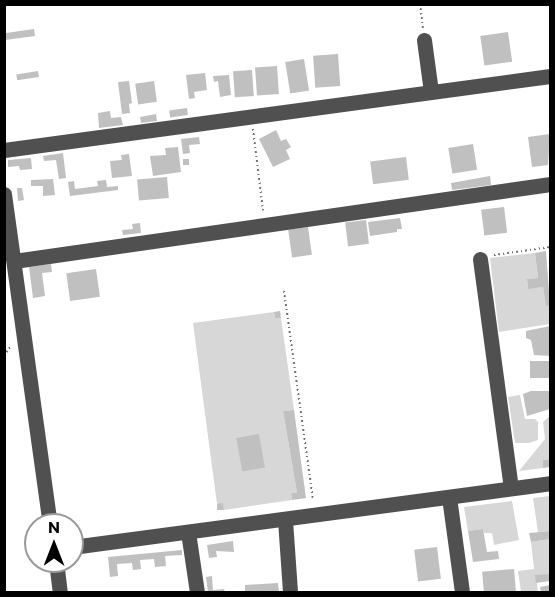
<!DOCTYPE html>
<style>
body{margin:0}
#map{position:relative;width:555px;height:597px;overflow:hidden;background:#fff;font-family:Commissioner,sans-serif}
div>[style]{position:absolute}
.green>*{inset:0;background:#d7d7d7}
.building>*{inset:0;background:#c0c0c0;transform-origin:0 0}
.path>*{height:2px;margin-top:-1px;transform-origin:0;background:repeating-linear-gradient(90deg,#727272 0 1.5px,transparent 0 4.5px)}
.minor>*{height:15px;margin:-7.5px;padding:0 7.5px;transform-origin:7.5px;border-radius:7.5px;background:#505050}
span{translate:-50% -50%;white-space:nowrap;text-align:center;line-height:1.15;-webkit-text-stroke:5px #fff;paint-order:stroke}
.frame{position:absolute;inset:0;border:6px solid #000;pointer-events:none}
.north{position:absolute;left:24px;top:513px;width:60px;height:60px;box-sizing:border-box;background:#fff;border:2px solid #999;border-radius:50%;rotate:0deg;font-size:16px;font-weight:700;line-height:24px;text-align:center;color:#000}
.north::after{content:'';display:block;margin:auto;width:21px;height:27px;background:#000;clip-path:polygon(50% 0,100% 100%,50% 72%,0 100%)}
</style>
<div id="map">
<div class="green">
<div style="clip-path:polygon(535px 253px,538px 278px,527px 279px,528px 288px,543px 287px,546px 305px,550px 305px,550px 324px,499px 332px,490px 258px)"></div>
<div style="clip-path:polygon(274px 312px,275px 318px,281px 318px,294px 410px,283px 411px,297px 493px,291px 493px,292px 500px,224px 510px,223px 504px,217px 504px,193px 323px)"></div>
<div style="clip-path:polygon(520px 395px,525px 419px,535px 419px,538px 422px,538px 440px,529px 443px,515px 443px,508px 397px)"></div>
<div style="clip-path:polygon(550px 416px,550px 459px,543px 460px,543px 468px,519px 471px,545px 439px,543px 422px)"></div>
<div style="clip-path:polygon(550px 496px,550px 531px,538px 532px,533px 498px)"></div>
<div style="clip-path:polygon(512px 501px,519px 540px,494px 545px,492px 533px,484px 533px,483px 529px,468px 531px,464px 507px)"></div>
<div style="clip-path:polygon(550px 539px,550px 580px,549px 574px,536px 576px,538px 592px,521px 592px,518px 571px,534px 569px,531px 542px)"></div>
</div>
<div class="building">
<div style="left:34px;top:29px;width:7px;height:30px;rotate:82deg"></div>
<div style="left:508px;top:32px;width:30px;height:28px;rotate:82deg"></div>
<div style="left:338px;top:54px;width:32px;height:25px;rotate:86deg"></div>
<div style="left:304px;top:59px;width:32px;height:19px;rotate:81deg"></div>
<div style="left:277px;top:66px;width:28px;height:22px;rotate:86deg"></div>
<div style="left:252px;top:70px;width:26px;height:19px;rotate:86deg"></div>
<div style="left:38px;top:71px;width:6px;height:22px;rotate:81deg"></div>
<div style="clip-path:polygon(205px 73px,207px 90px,194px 92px,195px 98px,189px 99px,186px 75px)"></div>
<div style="clip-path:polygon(229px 75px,231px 95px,220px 97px,218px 81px,214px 82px,213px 76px)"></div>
<div style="clip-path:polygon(129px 81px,132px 103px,129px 104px,130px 113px,122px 114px,118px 82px)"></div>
<div style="left:154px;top:81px;width:21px;height:19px;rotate:82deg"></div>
<div style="left:187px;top:108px;width:7px;height:18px;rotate:82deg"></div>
<div style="clip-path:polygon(110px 111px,111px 118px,121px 117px,123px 125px,99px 128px,98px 113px)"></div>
<div style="clip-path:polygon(156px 114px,157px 121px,141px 123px,140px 117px)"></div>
<div style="clip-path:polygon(276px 130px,281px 141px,286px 139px,291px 147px,286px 150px,290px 159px,273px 167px,259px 139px)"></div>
<div style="clip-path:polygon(550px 134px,548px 165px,532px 167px,528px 137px)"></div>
<div style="clip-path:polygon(199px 137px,200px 144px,189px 145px,190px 153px,183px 154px,181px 139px)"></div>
<div style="left:473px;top:144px;width:26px;height:25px;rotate:81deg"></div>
<div style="clip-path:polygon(178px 147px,181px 172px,153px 176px,150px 156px,166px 155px,165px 148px)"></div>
<div style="clip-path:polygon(63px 153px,66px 178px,59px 179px,56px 160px,44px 161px,43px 156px)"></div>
<div style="clip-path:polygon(129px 154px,132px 176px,112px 178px,110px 161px,122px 160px,121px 155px)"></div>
<div style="left:406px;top:157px;width:23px;height:36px;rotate:83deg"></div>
<div style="clip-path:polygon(31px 158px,32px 169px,20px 170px,19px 166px,8px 167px,8px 160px)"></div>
<div style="left:183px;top:159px;width:6px;height:6px"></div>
<div style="clip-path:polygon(490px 176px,491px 185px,452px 190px,451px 183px)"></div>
<div style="left:167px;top:177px;width:21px;height:30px;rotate:85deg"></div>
<div style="clip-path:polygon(53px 179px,55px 195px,43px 196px,43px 186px,31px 186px,31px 180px)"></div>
<div style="clip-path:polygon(106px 180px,107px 187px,118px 186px,118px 190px,70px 196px,68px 182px,74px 181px,75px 189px,98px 186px,97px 181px)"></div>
<div style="clip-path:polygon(17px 188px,22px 188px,24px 200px,18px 201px)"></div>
<div style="left:504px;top:207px;width:26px;height:23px;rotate:83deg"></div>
<div style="clip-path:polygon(400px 218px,402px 229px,397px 229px,397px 232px,370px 236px,368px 222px)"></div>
<div style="left:366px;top:220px;width:24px;height:21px;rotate:83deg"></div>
<div style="clip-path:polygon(140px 223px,141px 233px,123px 235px,122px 230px,133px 229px,132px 224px)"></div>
<div style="left:308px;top:227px;width:28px;height:20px;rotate:82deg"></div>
<div style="clip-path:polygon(546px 251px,550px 305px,546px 306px,543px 287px,528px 289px,527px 279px,538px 278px,535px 253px)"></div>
<div style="clip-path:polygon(51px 264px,52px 272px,42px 273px,45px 296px,33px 298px,29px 267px)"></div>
<div style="left:96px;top:269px;width:28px;height:30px;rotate:82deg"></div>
<div style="clip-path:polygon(280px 311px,281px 318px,275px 318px,274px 312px)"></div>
<div style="clip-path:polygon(550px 326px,550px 356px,534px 355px,531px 340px,526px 338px,526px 331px)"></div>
<div style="left:550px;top:361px;width:17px;height:20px;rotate:90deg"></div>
<div style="clip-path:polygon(531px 391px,550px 391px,550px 409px,527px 416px,523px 394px)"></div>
<div style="clip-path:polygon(294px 410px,306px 498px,292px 500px,291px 493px,297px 493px,283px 411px)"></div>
<div style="left:259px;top:434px;width:34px;height:23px;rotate:80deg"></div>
<div style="clip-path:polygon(550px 459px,550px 467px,543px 468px,543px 460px)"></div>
<div style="clip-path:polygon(223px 503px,224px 510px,217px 510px,217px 504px)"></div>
<div style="clip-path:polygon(483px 529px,487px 552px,498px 551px,499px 559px,473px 562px,468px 531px)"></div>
<div style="clip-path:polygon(550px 531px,550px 539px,531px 542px,529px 533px)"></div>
<div style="clip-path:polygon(233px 541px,234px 552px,216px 551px,217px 557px,209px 558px,207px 545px)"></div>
<div style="left:437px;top:547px;width:32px;height:23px;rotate:83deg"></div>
<div style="clip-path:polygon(182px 550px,182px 555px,165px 556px,166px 566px,155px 567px,154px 559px,140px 560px,141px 569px,133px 570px,132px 563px,117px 564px,118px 576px,110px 577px,108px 557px)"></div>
<div style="left:514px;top:569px;width:23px;height:32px;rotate:85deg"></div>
<div style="clip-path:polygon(550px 574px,550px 581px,536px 583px,535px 575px)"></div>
<div style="clip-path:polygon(212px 576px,213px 590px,224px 589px,225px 592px,208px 592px,206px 577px)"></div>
<div style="clip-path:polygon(278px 583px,279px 592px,245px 592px,245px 585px)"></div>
<div style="clip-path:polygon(550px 585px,550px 592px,541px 592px,540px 587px)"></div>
</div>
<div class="path">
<div style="left:420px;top:4px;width:24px;rotate:83deg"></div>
<div style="left:253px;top:129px;width:82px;rotate:83deg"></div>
<div style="left:494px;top:255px;width:57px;rotate:-8.1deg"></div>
<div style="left:284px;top:291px;width:211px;rotate:82.1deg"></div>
<div style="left:4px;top:356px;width:11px;rotate:-56deg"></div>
</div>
<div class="minor">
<div style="left:424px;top:40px;width:52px;rotate:82.3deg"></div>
<div style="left:4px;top:150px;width:551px;rotate:-7.72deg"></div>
<div style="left:4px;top:194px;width:334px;rotate:82.1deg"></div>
<div style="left:480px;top:259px;width:231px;rotate:82.3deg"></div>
<div style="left:14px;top:261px;width:542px;rotate:-8.17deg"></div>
<div style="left:449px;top:497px;width:96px;rotate:82.2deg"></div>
<div style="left:285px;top:520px;width:72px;rotate:86deg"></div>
<div style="left:188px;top:532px;width:61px;rotate:81.5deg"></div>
<div style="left:72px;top:547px;width:482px;rotate:-7.6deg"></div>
<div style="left:56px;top:561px;width:31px;rotate:83deg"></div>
</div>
<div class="frame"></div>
<div class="north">N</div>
</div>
